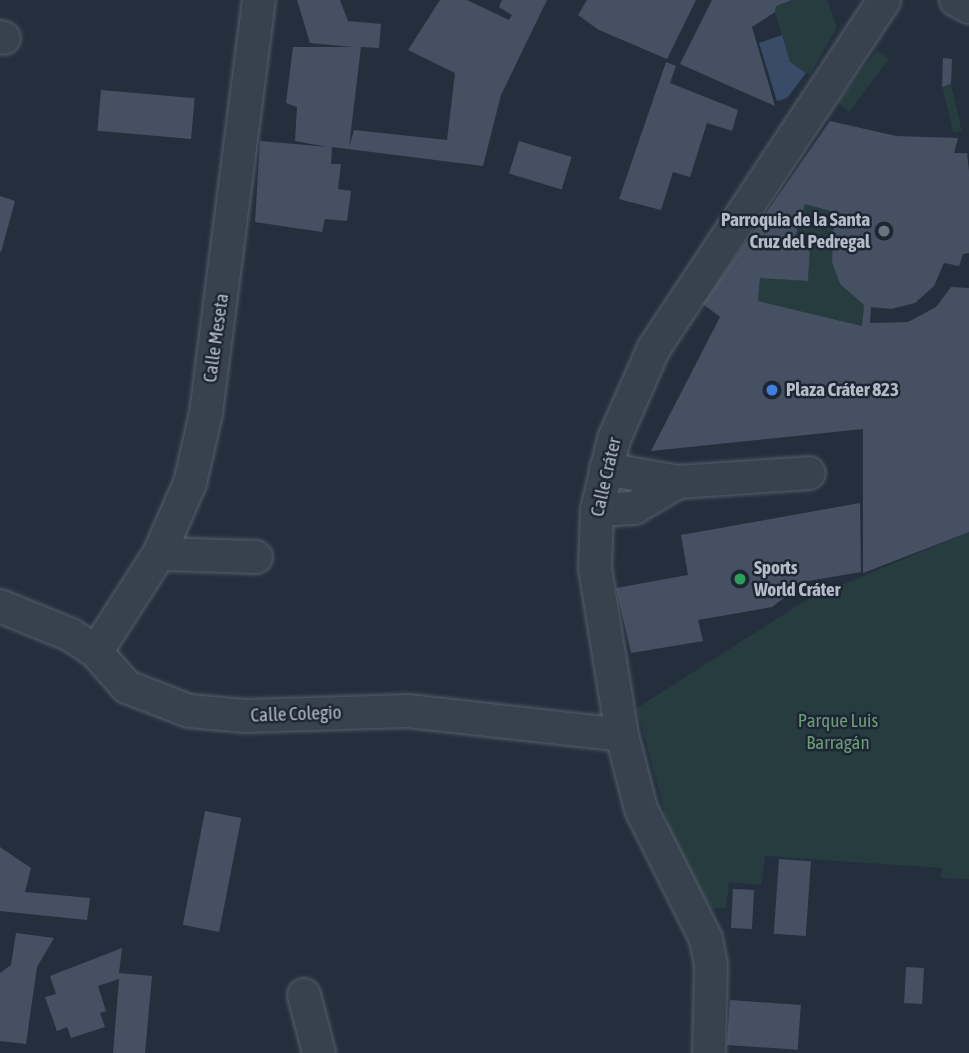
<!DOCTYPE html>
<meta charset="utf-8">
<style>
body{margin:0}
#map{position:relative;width:969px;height:1053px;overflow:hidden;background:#242f3e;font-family:"Asap Condensed",sans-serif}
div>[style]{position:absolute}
.green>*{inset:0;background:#263c3f;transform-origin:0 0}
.water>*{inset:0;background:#394c67}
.building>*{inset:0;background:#455162;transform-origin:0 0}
.roads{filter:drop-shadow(0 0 2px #565f6c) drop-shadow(0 0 2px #565f6c)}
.minor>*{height:32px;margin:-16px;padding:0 16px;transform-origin:16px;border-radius:16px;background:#38414e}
.dots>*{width:19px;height:19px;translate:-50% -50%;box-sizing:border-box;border:4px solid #1d2633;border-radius:50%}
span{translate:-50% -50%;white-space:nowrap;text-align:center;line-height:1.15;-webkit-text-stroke:5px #1d2633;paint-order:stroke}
.poi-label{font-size:19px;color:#b4bcc9;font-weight:700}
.right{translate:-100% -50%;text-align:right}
.left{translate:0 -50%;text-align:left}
.street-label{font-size:19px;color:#b4bcc9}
.park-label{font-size:19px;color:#6b9a76}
</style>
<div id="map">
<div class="green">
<div style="clip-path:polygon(794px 0,827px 0,837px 27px,810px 75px,790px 62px,775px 12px,776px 6px)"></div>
<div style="left:877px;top:50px;width:15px;height:66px;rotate:37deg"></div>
<div style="left:951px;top:84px;width:48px;height:9px;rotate:77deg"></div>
<div style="clip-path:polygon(805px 204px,834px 212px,832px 262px,840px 284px,864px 305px,862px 326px,758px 301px,760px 278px,808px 281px,810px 249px,792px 247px)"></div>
<div style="clip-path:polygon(969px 532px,969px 879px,941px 878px,942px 868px,765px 856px,761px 885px,729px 882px,726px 908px,711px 909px,671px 836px,637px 708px,808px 599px)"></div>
</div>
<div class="water">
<div style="clip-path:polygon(782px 35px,790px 62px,806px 73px,787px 98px,777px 101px,759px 43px)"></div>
</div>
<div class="building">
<div style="clip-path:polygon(297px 0,340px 0,348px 21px,381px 24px,379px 48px,361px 47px,349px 147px,354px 130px,447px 140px,455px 73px,408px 50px,440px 0,467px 0,509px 20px,512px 15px,499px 7px,502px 0,547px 0,501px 95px,483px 166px,332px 147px,331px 164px,341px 164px,338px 189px,351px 191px,347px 221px,325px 219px,322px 232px,255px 222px,260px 141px,328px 147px,295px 141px,297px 107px,286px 103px,293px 47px,353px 47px,310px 43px)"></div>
<div style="clip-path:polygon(587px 0,696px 0,667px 59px,599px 30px,578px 15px)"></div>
<div style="clip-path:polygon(712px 0,792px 0,776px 6px,775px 12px,752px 27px,775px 106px,680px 64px)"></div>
<div style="clip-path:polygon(943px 58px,952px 59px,951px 84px,942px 87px)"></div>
<div style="clip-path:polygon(666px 62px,676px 66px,670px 83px,738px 110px,732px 131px,707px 123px,690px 177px,673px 172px,661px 210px,619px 199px)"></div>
<div style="left:101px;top:90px;width:94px;height:41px;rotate:5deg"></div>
<div style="clip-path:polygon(evenodd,830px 121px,896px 136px,958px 138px,954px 153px,967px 153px,969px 171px,969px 253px,963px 254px,959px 266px,944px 263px,934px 286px,915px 303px,891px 309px,871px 307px,870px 323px,908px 322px,936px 307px,951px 287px,969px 288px,969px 532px,863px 573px,863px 429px,651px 451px,720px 317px,703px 304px,830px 121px,805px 204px,834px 212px,832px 262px,840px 284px,864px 305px,862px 326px,758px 301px,760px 278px,808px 281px,810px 248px,792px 247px,805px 204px)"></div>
<div style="left:519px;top:141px;width:55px;height:34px;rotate:17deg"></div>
<div style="clip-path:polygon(0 196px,15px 201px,1px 252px,0 252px)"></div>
<div style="clip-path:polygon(860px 503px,861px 572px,790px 584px,792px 592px,772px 607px,698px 620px,703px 641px,631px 653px,616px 588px,688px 575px,681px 535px)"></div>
<div style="left:205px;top:811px;width:37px;height:116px;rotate:11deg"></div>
<div style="clip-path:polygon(0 847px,31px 868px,25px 892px,90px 898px,87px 920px,0 911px)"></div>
<div style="left:779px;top:859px;width:32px;height:75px;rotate:4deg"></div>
<div style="left:733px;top:889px;width:21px;height:39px;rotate:3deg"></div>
<div style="clip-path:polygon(16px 933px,54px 938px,37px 967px,26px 1044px,0 1041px,0 973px,11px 965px)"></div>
<div style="clip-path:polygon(122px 948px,119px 973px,152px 976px,145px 1053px,113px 1053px,119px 979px,98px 986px,106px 1011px,100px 1013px,105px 1027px,71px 1038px,67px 1027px,57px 1031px,45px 997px,56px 994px,50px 976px)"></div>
<div style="left:906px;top:967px;width:18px;height:36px;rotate:3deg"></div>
<div style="left:730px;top:1000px;width:71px;height:45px;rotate:4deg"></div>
</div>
<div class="roads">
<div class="minor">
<div style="left:956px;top:0;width:15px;rotate:28deg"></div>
<div style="left:0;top:37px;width:4px;rotate:14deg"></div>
<div style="left:606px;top:469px;width:73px;rotate:10.2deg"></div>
<div style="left:678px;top:482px;width:131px;rotate:-3.9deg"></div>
<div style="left:597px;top:510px;width:37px;rotate:-3deg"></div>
<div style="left:634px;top:508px;width:51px;rotate:-30.6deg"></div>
<div style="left:159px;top:554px;width:97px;rotate:1.8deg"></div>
<div style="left:0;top:606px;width:77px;rotate:22.2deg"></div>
<div style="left:71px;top:635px;width:30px;rotate:34deg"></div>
<div style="left:96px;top:652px;width:47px;rotate:48.5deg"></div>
<div style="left:127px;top:687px;width:66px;rotate:21.2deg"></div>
<div style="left:189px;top:711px;width:57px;rotate:5deg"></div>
<div style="left:246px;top:716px;width:162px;rotate:-1.8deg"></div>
<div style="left:408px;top:711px;width:215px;rotate:6.4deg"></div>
<div style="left:96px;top:652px;width:117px;rotate:-57.3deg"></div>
<div style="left:159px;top:554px;width:77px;rotate:-66.4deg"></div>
<div style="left:190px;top:483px;width:72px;rotate:-77.1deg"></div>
<div style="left:206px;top:413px;width:416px;rotate:-82.7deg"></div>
<div style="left:304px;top:995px;width:60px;rotate:75.5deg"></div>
<div style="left:709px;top:1053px;width:88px;rotate:-88.7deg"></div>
<div style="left:711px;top:965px;width:26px;rotate:-101deg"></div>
<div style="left:706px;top:939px;width:145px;rotate:-116.6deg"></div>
<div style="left:641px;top:809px;width:76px;rotate:-104.4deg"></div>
<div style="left:622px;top:735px;width:168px;rotate:-99.2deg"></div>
<div style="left:595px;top:569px;width:59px;rotate:-88.1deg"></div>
<div style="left:597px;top:510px;width:73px;rotate:-76.5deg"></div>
<div style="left:614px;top:439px;width:99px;rotate:-66.3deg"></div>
<div style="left:654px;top:348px;width:417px;rotate:-56.5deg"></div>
</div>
</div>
<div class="dots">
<div style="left:884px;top:231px;background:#6b7280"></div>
<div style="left:772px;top:390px;background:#3f7fe0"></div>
<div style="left:740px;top:579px;background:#2e9e5b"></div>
</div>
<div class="poi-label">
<span class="right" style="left:870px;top:231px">Parroquia de la Santa<br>Cruz del Pedregal</span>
<span class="left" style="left:786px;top:390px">Plaza Cráter 823</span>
<span class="left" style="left:754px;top:579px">Sports<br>World Cráter</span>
</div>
<div class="street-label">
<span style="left:216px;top:338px;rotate:-82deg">Calle Meseta</span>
<span style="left:606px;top:477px;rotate:-77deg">Calle Cráter</span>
<span style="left:296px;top:714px;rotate:-2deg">Calle Colegio</span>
</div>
<div class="park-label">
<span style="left:838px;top:732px">Parque Luis<br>Barragán</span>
</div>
</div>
